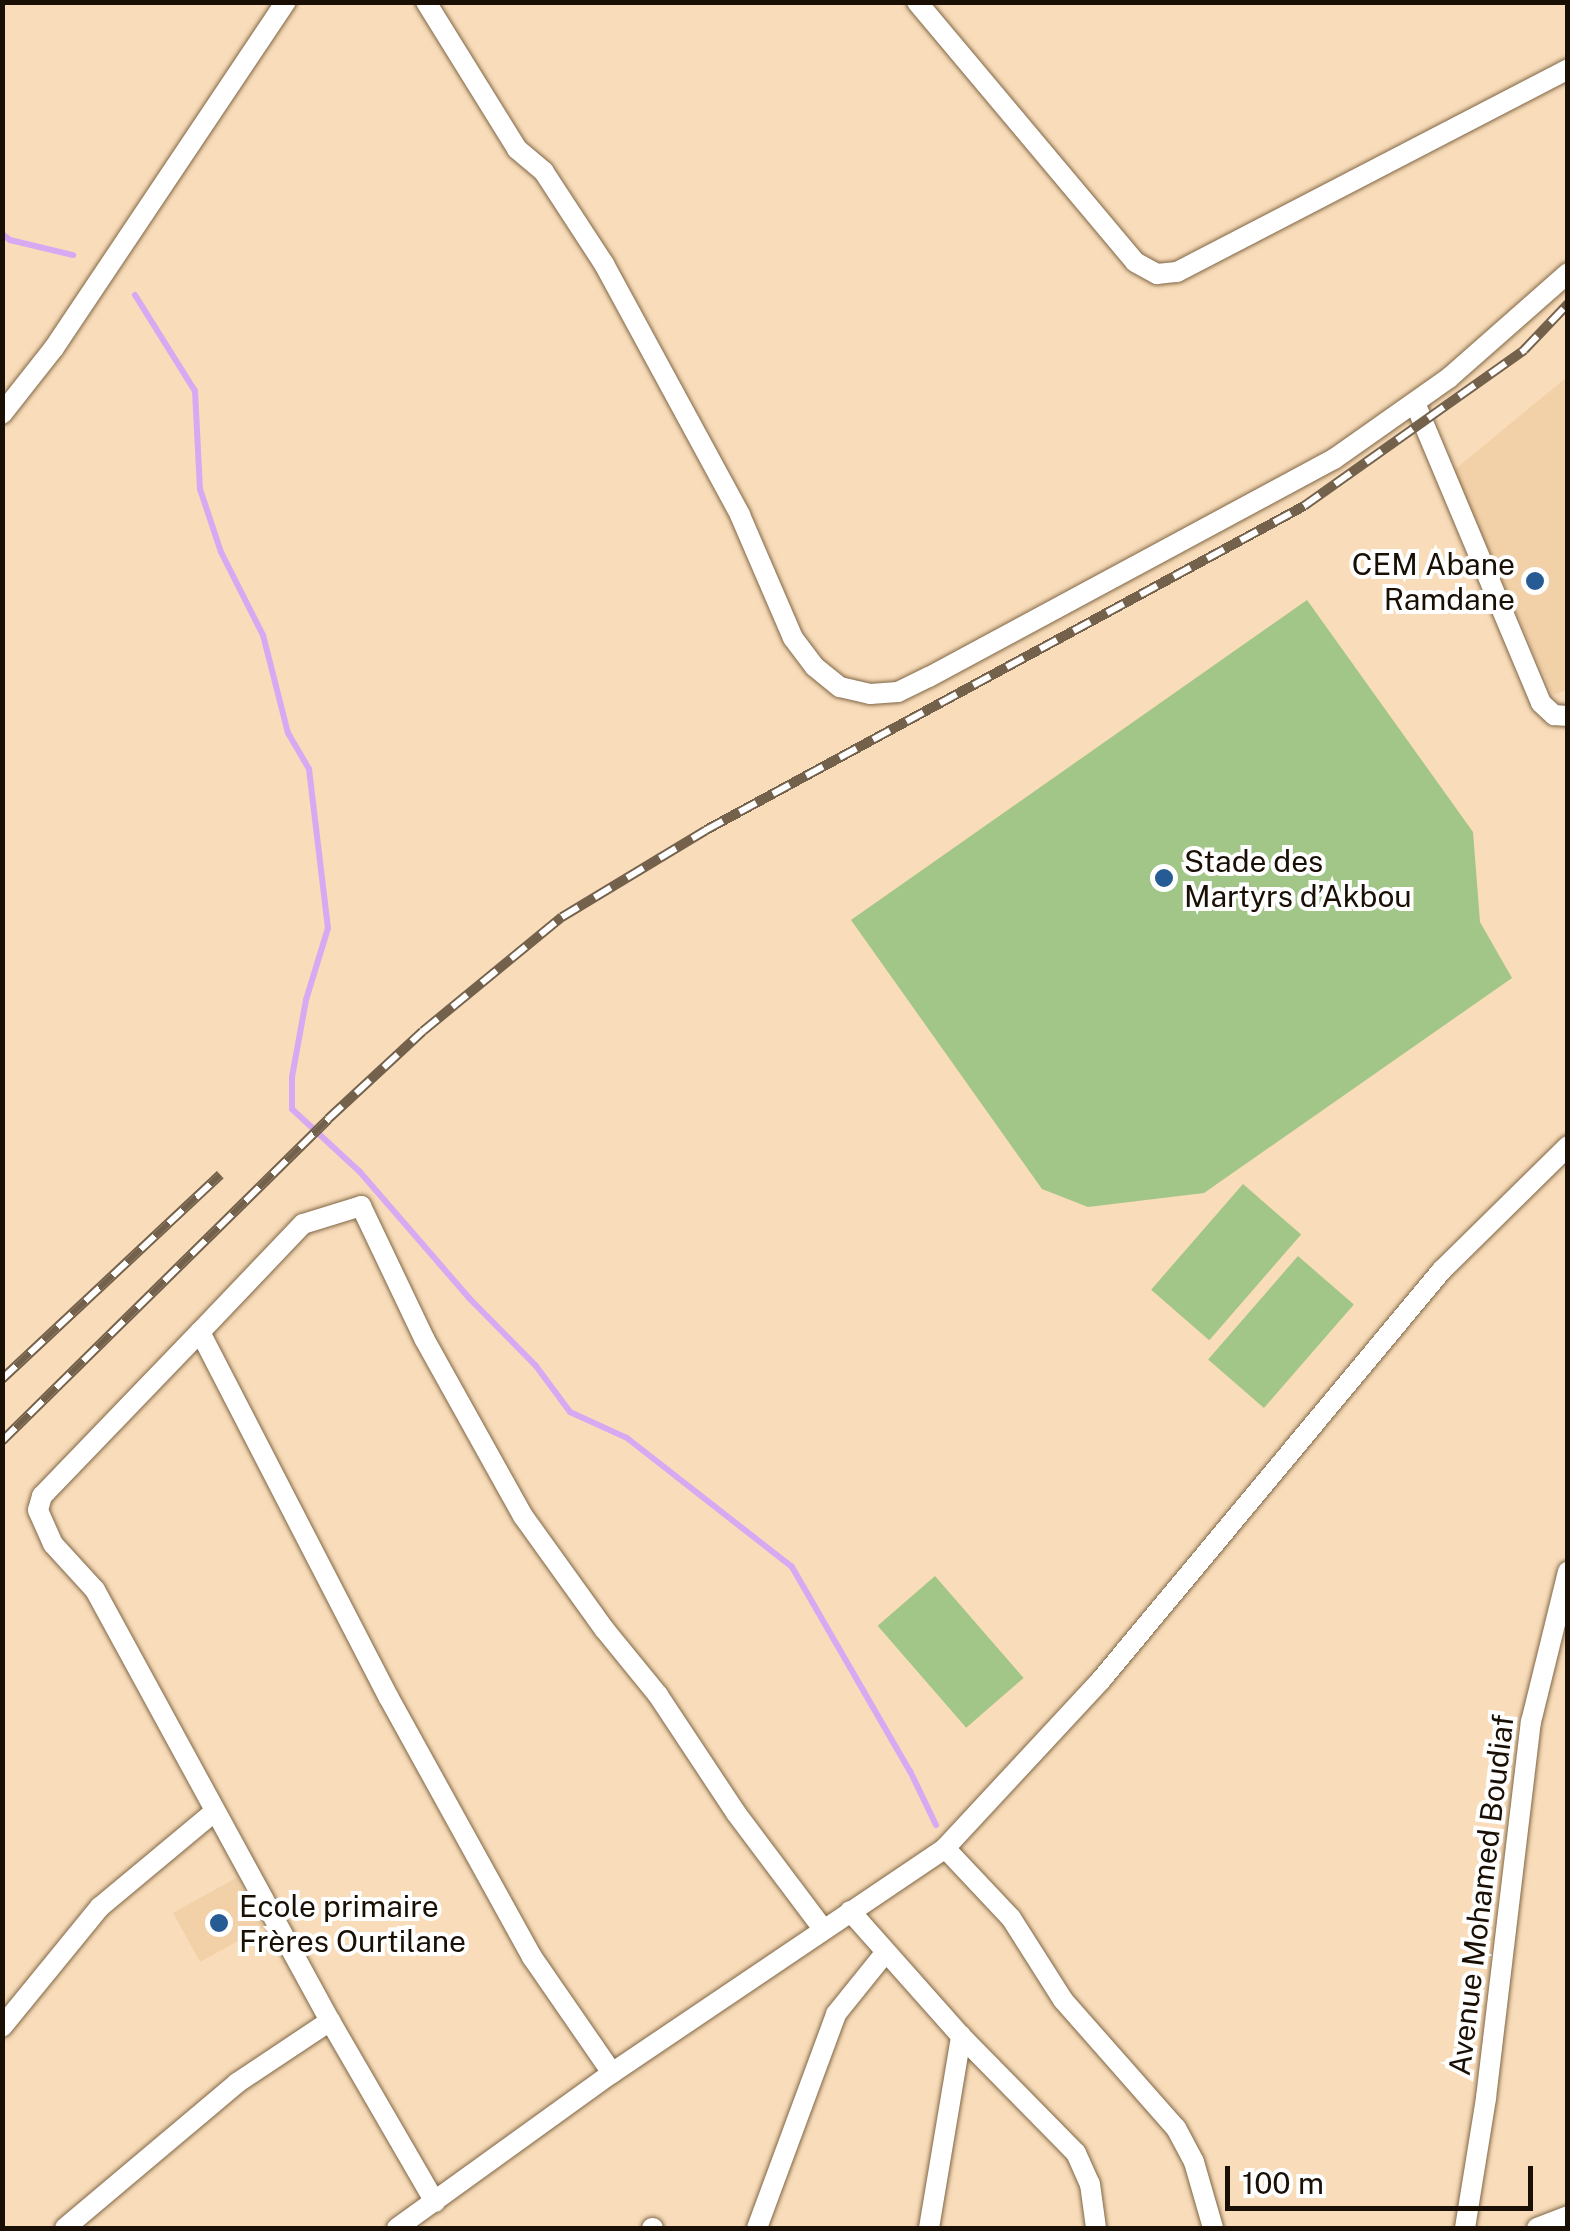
<!DOCTYPE html>
<meta charset="utf-8">
<style>
body{margin:0}
#map{position:relative;width:1570px;height:2231px;overflow:hidden;background:#f9dcb9;font-family:"Public Sans",sans-serif}
div>[style]{position:absolute}
.built>*{inset:0;background:#f3d1a8;transform-origin:0 0}
.green>*{inset:0;background:#a2c687;transform-origin:0 0}
.stream>*{height:6px;margin:-3px;padding:0 3px;transform-origin:3px;border-radius:3px;background:#d7a9f3}
.roads{filter:drop-shadow(0 0 2px #7f6646) drop-shadow(0 0 2px #7f6646)}
.minor>*{height:20px;margin:-10px;padding:0 10px;transform-origin:10px;border-radius:10px;background:#fff}
.rail>*{height:10px;margin-top:-5px;transform-origin:0;background:repeating-linear-gradient(90deg,#fff 0 19px,#73614c 0 38px);box-sizing:border-box;border-block:2px solid #73614c}
.dots>*{width:28px;height:28px;translate:-50% -50%;box-sizing:border-box;border:5px solid #fff;border-radius:50%}
span{translate:-50% -50%;white-space:nowrap;text-align:center;line-height:1.15;-webkit-text-stroke:8px #fff;paint-order:stroke}
.poi-label{font-size:30px;color:#190f04}
.right{translate:-100% -50%;text-align:right}
.left{translate:0 -50%;text-align:left}
.street-label{font-size:30px;color:#190f04}
.frame{position:absolute;inset:0;border:5px solid #190f04;pointer-events:none}
.scale{position:absolute;left:1225px;top:2166px;width:308px;height:45px;box-sizing:border-box;border:5px solid #190f04;border-top:0;padding-left:12px;font-size:30px;line-height:35px;white-space:nowrap;color:#190f04;-webkit-text-stroke:8px #fff;paint-order:stroke}
</style>
<div id="map">
<div class="built">
<div style="clip-path:polygon(1567px 377px,1567px 690px,1553px 695px,1453px 471px)"></div>
<div style="left:236px;top:1878px;width:56px;height:72px;rotate:61deg"></div>
</div>
<div class="green">
<div style="clip-path:polygon(1307px 600px,1473px 832px,1480px 922px,1512px 978px,1204px 1193px,1088px 1207px,1042px 1189px,851px 920px)"></div>
<div style="left:1243px;top:1184px;width:77px;height:140px;rotate:41deg"></div>
<div style="left:1298px;top:1256px;width:74px;height:137px;rotate:41deg"></div>
<div style="left:935px;top:1576px;width:135px;height:76px;rotate:49deg"></div>
</div>
<div class="stream">
<div style="left:2px;top:234px;width:10px;rotate:37deg"></div>
<div style="left:10px;top:240px;width:65px;rotate:13.4deg"></div>
<div style="left:135px;top:295px;width:113px;rotate:58deg"></div>
<div style="left:195px;top:391px;width:98px;rotate:87.1deg"></div>
<div style="left:200px;top:489px;width:66px;rotate:71.6deg"></div>
<div style="left:221px;top:552px;width:93px;rotate:63.2deg"></div>
<div style="left:263px;top:635px;width:101px;rotate:75.7deg"></div>
<div style="left:288px;top:733px;width:42px;rotate:59.7deg"></div>
<div style="left:309px;top:769px;width:160px;rotate:83.2deg"></div>
<div style="left:328px;top:928px;width:75px;rotate:107deg"></div>
<div style="left:306px;top:1000px;width:78px;rotate:100.3deg"></div>
<div style="left:292px;top:1077px;width:32px;rotate:90deg"></div>
<div style="left:292px;top:1109px;width:93px;rotate:42.8deg"></div>
<div style="left:360px;top:1172px;width:167px;rotate:49.1deg"></div>
<div style="left:469px;top:1298px;width:95px;rotate:45.4deg"></div>
<div style="left:536px;top:1366px;width:57px;rotate:53.5deg"></div>
<div style="left:570px;top:1412px;width:63px;rotate:24.5deg"></div>
<div style="left:627px;top:1438px;width:209px;rotate:38deg"></div>
<div style="left:792px;top:1567px;width:236px;rotate:60deg"></div>
<div style="left:910px;top:1771px;width:60px;rotate:64.3deg"></div>
</div>
<div class="roads">
<div class="minor">
<div style="left:426px;top:2px;width:173px;rotate:58.2deg"></div>
<div style="left:517px;top:149px;width:35px;rotate:40deg"></div>
<div style="left:544px;top:172px;width:110px;rotate:56.9deg"></div>
<div style="left:604px;top:264px;width:285px;rotate:61.5deg"></div>
<div style="left:740px;top:515px;width:134px;rotate:66.7deg"></div>
<div style="left:793px;top:638px;width:36px;rotate:53deg"></div>
<div style="left:815px;top:667px;width:32px;rotate:39deg"></div>
<div style="left:840px;top:687px;width:31px;rotate:13deg"></div>
<div style="left:870px;top:694px;width:28px;rotate:-4deg"></div>
<div style="left:898px;top:692px;width:34px;rotate:-26deg"></div>
<div style="left:929px;top:677px;width:460px;rotate:-28.3deg"></div>
<div style="left:1334px;top:459px;width:141px;rotate:-35.2deg"></div>
<div style="left:1449px;top:378px;width:159px;rotate:-41.4deg"></div>
<div style="left:917px;top:2px;width:339px;rotate:50deg"></div>
<div style="left:1135px;top:262px;width:25px;rotate:29deg"></div>
<div style="left:1157px;top:274px;width:20px;rotate:-6deg"></div>
<div style="left:1177px;top:272px;width:441px;rotate:-27.4deg"></div>
<div style="left:1415px;top:403px;width:325px;rotate:67.2deg"></div>
<div style="left:1541px;top:703px;width:18px;rotate:43deg"></div>
<div style="left:1554px;top:715px;width:14px;rotate:4deg"></div>
<div style="left:2px;top:414px;width:84px;rotate:-51.8deg"></div>
<div style="left:54px;top:348px;width:417px;rotate:-56.2deg"></div>
<div style="left:200px;top:1332px;width:149px;rotate:-46.4deg"></div>
<div style="left:303px;top:1224px;width:61px;rotate:-17.2deg"></div>
<div style="left:361px;top:1206px;width:148px;rotate:64.5deg"></div>
<div style="left:425px;top:1340px;width:201px;rotate:60.9deg"></div>
<div style="left:523px;top:1516px;width:140px;rotate:54.3deg"></div>
<div style="left:605px;top:1630px;width:84px;rotate:50.8deg"></div>
<div style="left:658px;top:1695px;width:141px;rotate:56.5deg"></div>
<div style="left:736px;top:1813px;width:145px;rotate:53.1deg"></div>
<div style="left:945px;top:1848px;width:96px;rotate:46.7deg"></div>
<div style="left:1011px;top:1918px;width:97px;rotate:57.6deg"></div>
<div style="left:1063px;top:2000px;width:171px;rotate:48.6deg"></div>
<div style="left:1176px;top:2128px;width:38px;rotate:62deg"></div>
<div style="left:1194px;top:2162px;width:69px;rotate:73.9deg"></div>
<div style="left:850px;top:1911px;width:167px;rotate:48.4deg"></div>
<div style="left:961px;top:2036px;width:164px;rotate:45.5deg"></div>
<div style="left:1076px;top:2153px;width:34px;rotate:66deg"></div>
<div style="left:1090px;top:2184px;width:44px;rotate:82.2deg"></div>
<div style="left:2px;top:2027px;width:155px;rotate:-50.8deg"></div>
<div style="left:100px;top:1907px;width:148px;rotate:-39.8deg"></div>
<div style="left:435px;top:2202px;width:209px;rotate:-120.1deg"></div>
<div style="left:330px;top:2021px;width:491px;rotate:-118.6deg"></div>
<div style="left:95px;top:1590px;width:62px;rotate:-132.4deg"></div>
<div style="left:53px;top:1544px;width:37px;rotate:-114deg"></div>
<div style="left:38px;top:1510px;width:15px;rotate:-74deg"></div>
<div style="left:42px;top:1496px;width:228px;rotate:-46.1deg"></div>
<div style="left:200px;top:1332px;width:412px;rotate:62.7deg"></div>
<div style="left:389px;top:1698px;width:296px;rotate:61.1deg"></div>
<div style="left:532px;top:1957px;width:141px;rotate:55.4deg"></div>
<div style="left:65px;top:2228px;width:225px;rotate:-40.1deg"></div>
<div style="left:237px;top:2083px;width:112px;rotate:-33.7deg"></div>
<div style="left:397px;top:2228px;width:265px;rotate:-35.8deg"></div>
<div style="left:612px;top:2073px;width:402px;rotate:-34deg"></div>
<div style="left:945px;top:1848px;width:229px;rotate:-47.1deg"></div>
<div style="left:1101px;top:1680px;width:533px;rotate:-50.25deg"></div>
<div style="left:1442px;top:1270px;width:177px;rotate:-44.5deg"></div>
<div style="left:652px;top:2228px;width:1px"></div>
<div style="left:757px;top:2228px;width:228px;rotate:-69.7deg"></div>
<div style="left:836px;top:2014px;width:78px;rotate:-51.2deg"></div>
<div style="left:929px;top:2228px;width:195px;rotate:-80.5deg"></div>
<div style="left:1465px;top:2228px;width:132px;rotate:-80.8deg"></div>
<div style="left:1486px;top:2098px;width:379px;rotate:-83.2deg"></div>
<div style="left:1531px;top:1722px;width:155px;rotate:-76.2deg"></div>
<div style="left:1537px;top:2228px;width:33px;rotate:-21deg"></div>
</div>
</div>
<div class="rail">
<div style="left:2px;top:1379px;width:299px;rotate:-43.1deg"></div>
<div style="left:2px;top:1441px;width:458px;rotate:-44.6deg"></div>
<div style="left:328px;top:1119px;width:129px;rotate:-42.8deg"></div>
<div style="left:423px;top:1031px;width:180px;rotate:-39.4deg"></div>
<div style="left:562px;top:917px;width:168px;rotate:-31.1deg"></div>
<div style="left:706px;top:830px;width:680px;rotate:-28.45deg"></div>
<div style="left:1304px;top:506px;width:270px;rotate:-35.3deg"></div>
<div style="left:1524px;top:350px;width:64px;rotate:-46.3deg"></div>
</div>
<div class="dots">
<div style="left:1535px;top:581px;background:#265b94"></div>
<div style="left:1164px;top:878px;background:#265b94"></div>
<div style="left:219px;top:1923px;background:#265b94"></div>
</div>
<div class="poi-label">
<span class="right" style="left:1515px;top:581px">CEM Abane<br>Ramdane</span>
<span class="left" style="left:1184px;top:878px">Stade des<br>Martyrs d’Akbou</span>
<span class="left" style="left:239px;top:1923px">Ecole primaire<br>Frères Ourtilane</span>
</div>
<div class="street-label">
<span style="left:1481px;top:1895px;rotate:-83deg">Avenue Mohamed Boudiaf</span>
</div>
<div class="frame"></div>
<div class="scale">100 m</div>
</div>
